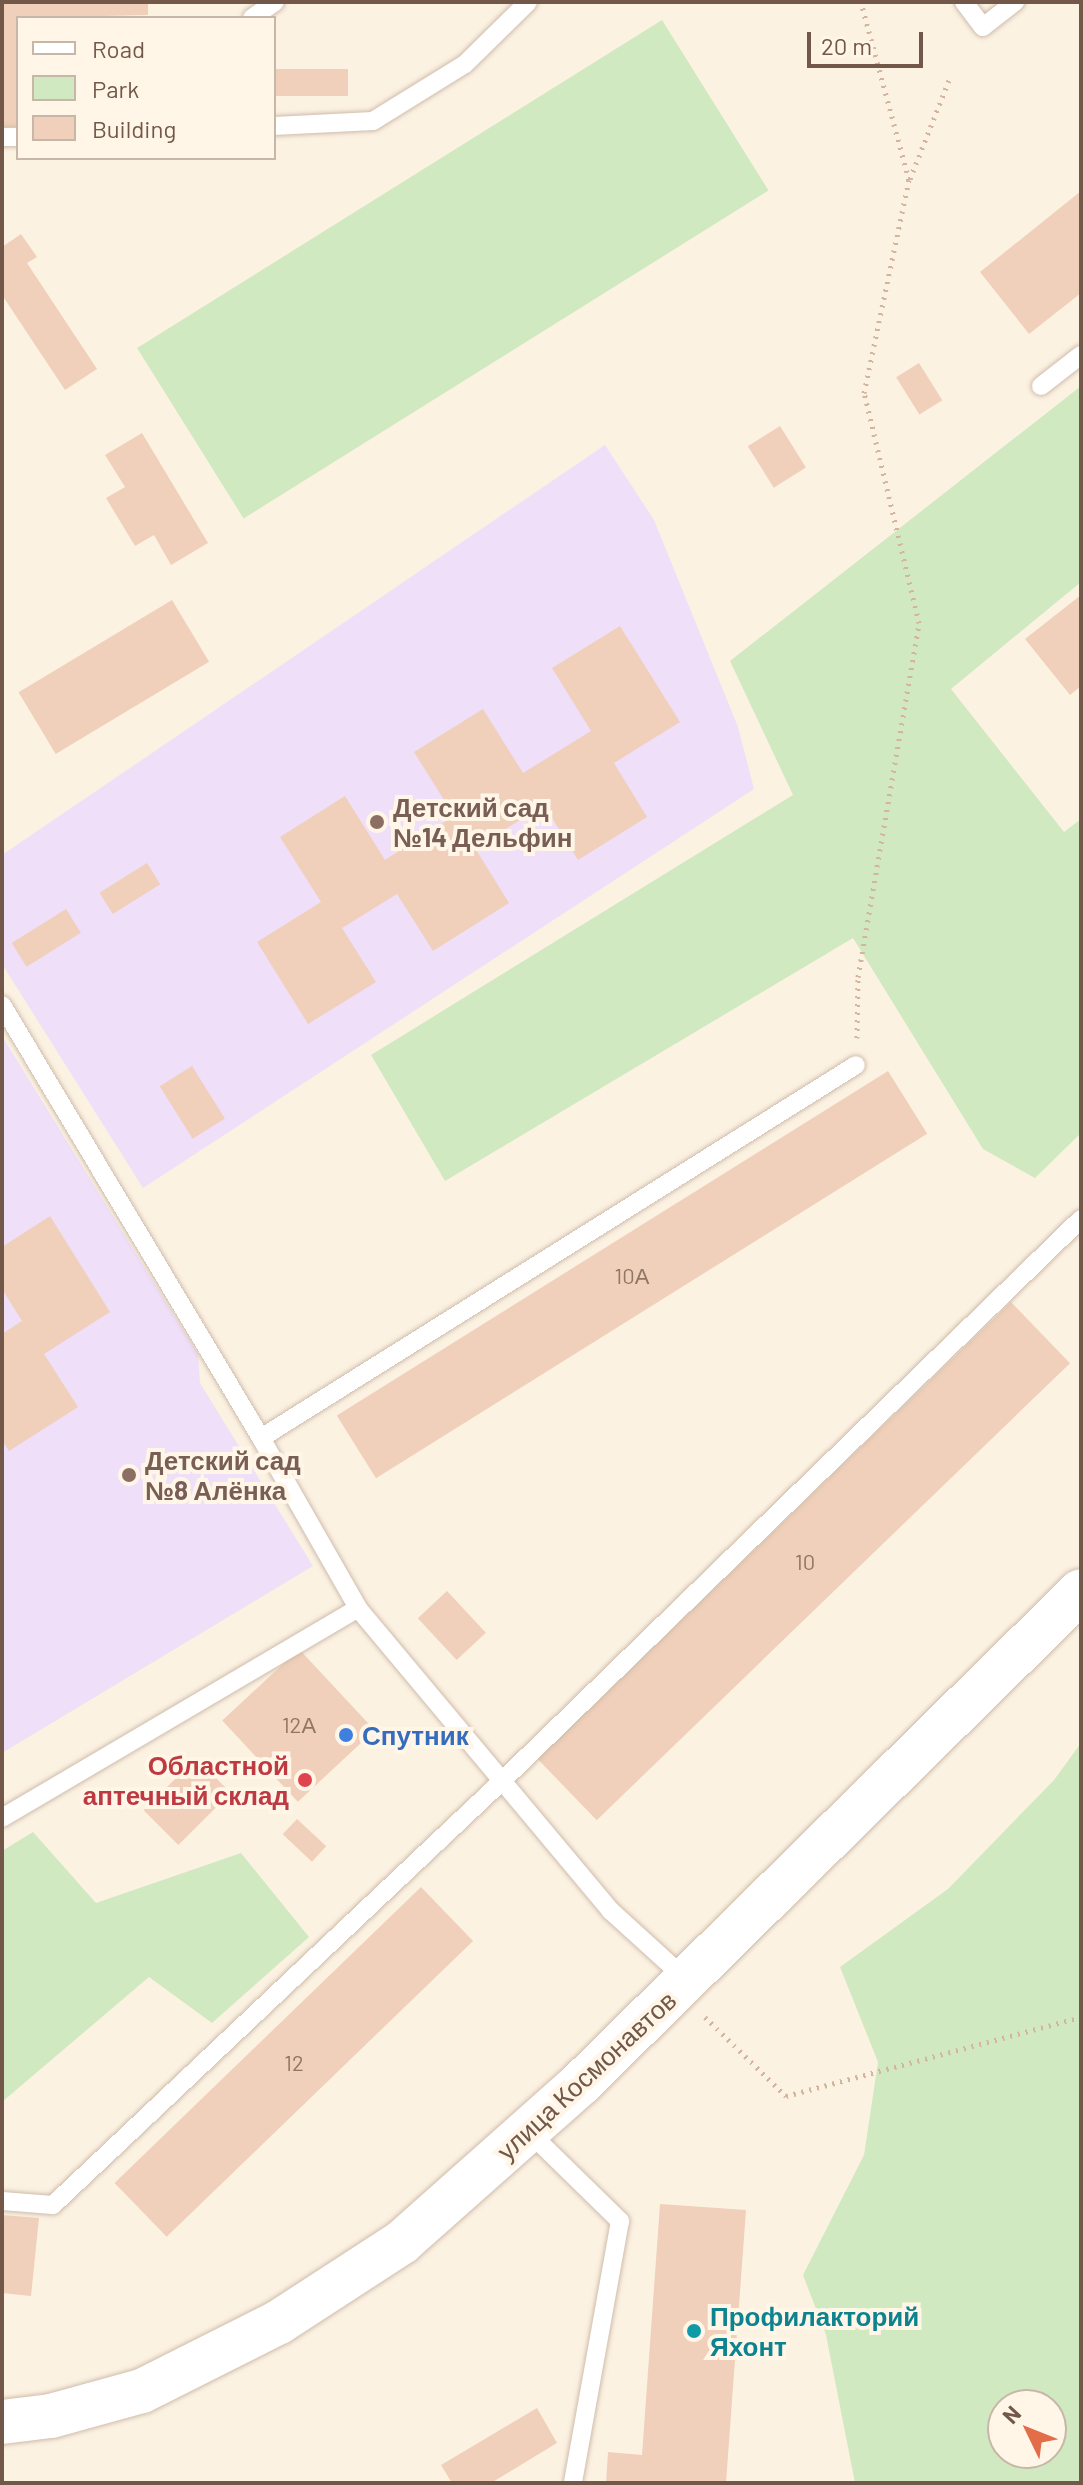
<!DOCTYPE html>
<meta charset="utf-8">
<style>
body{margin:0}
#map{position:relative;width:1083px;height:2485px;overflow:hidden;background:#fcf2e2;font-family:Barlow,sans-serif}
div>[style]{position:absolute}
.education>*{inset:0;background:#efdff8}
.green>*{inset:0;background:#d1e9c1;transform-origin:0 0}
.building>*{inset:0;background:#f0d0ba;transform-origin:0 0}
.path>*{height:5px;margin-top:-2.5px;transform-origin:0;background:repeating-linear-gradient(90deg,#d5b49e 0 2px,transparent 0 8px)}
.roads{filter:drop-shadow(0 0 2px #cfbcac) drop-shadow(0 0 2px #cfbcac)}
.service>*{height:18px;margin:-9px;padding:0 9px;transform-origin:9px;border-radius:9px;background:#fff}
.tertiary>*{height:44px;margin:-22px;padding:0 22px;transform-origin:22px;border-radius:22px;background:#fff}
.dots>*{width:22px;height:22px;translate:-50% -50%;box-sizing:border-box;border:4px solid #fff6e8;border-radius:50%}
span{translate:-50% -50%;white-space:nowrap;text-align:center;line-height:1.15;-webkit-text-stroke:8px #fff6e8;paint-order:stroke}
.number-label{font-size:22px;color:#927665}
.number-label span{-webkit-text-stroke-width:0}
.education-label{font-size:26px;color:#785e54;font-weight:700}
.left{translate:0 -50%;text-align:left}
.shop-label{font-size:26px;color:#366cbe;font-weight:700}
.health-label{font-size:26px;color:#be3a42;font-weight:700}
.right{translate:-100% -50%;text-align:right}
.street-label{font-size:26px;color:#735849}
.culture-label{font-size:26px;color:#0d838f;font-weight:700}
.frame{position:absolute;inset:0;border:4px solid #735849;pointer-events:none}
.legend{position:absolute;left:16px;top:16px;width:260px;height:144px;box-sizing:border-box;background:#fff6e8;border:2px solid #c7b7a8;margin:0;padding:10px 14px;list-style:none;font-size:24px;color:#735849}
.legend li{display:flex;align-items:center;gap:16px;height:40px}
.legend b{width:40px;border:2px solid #c7b7a8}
.north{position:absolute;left:987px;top:2389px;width:80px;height:80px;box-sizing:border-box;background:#fff6e8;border:2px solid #c7b7a8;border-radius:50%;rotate:313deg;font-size:22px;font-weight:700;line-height:32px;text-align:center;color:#735849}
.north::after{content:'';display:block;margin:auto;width:28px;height:36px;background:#e46d49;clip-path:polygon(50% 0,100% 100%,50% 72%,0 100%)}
.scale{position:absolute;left:807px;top:32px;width:116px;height:36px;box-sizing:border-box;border:4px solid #735849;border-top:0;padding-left:10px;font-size:24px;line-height:28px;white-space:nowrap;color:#735849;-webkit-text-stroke:6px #fff6e8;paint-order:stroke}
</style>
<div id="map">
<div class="education">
<div style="clip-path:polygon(605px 445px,654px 520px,738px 727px,754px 789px,143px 1188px,2px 964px,2px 855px)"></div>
<div style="clip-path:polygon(2px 1036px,198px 1354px,200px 1383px,313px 1566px,2px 1753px)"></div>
</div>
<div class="green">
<div style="left:662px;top:20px;width:201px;height:619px;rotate:58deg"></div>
<div style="clip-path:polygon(1081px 386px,1081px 582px,951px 689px,1064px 832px,1081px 819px,1081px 1133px,1035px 1178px,983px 1149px,853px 938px,445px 1181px,371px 1055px,793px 795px,730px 661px)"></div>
<div style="clip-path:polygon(evenodd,1081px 1743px,1081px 2483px,855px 2483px,826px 2335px,803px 2275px,864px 2155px,878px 2062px,840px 1967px,948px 1889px,1054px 1780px,1081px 1743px,1003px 2405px,1051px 2405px,1051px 2453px,1003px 2453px,1003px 2405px)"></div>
<div style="clip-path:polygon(33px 1832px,96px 1903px,241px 1853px,309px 1937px,212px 2023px,149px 1977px,2px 2102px,2px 1851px)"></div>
</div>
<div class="building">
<div style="clip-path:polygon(2px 2px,148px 2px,148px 15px,18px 18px,18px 127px,2px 127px)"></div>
<div style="left:348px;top:69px;width:27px;height:74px;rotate:90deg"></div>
<div style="clip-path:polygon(1081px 191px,1081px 293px,1029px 334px,980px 272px)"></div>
<div style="clip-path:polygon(21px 234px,37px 257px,27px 263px,97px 369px,65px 390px,2px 295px,2px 247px)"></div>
<div style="left:919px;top:363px;width:44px;height:27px;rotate:58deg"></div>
<div style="left:780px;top:426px;width:49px;height:38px;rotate:58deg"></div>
<div style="clip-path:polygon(142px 433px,208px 543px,171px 565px,154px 535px,135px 546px,106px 498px,125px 487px,105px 455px)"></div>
<div style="clip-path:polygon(1081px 595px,1081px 686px,1070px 695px,1025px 639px)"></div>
<div style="left:172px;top:600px;width:72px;height:179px;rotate:59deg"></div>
<div style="clip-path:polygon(620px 626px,680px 722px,614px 763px,647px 817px,578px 860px,544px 805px,475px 848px,509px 903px,433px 951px,397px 894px,342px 928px,376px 982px,308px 1024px,257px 942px,321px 902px,280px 837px,345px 796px,385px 860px,454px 816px,414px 752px,483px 709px,523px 773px,591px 731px,552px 668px)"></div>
<div style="left:147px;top:863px;width:25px;height:56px;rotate:58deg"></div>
<div style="left:66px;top:909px;width:28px;height:64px;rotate:58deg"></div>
<div style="left:192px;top:1066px;width:62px;height:38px;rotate:58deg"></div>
<div style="left:888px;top:1071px;width:74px;height:650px;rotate:58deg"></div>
<div style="clip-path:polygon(50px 1216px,110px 1312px,44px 1354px,78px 1407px,9px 1451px,2px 1440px,2px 1334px,22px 1321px,2px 1289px,2px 1247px)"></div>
<div style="left:1011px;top:1302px;width:85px;height:658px;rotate:46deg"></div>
<div style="left:447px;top:1591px;width:57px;height:40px;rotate:47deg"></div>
<div style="left:299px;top:1649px;width:111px;height:105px;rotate:47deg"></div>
<div style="left:196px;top:1758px;width:49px;height:74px;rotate:45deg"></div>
<div style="left:297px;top:1819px;width:40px;height:21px;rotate:43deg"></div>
<div style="left:421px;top:1887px;width:75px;height:426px;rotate:46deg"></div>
<div style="clip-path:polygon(660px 2204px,746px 2210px,726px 2483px,606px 2483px,608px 2452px,642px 2455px)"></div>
<div style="clip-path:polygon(2px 2215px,39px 2218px,31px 2296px,2px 2293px)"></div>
<div style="clip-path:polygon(537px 2408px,557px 2443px,491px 2483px,452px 2483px,441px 2465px)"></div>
</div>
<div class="path">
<div style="left:910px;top:179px;width:112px;rotate:-68.5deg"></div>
<div style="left:857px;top:1038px;width:61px;rotate:-89.1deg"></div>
<div style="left:858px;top:977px;width:359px;rotate:-80.2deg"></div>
<div style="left:919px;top:623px;width:236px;rotate:-103.4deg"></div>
<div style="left:864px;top:393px;width:218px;rotate:-78.1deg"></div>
<div style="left:909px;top:180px;width:184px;rotate:-105.1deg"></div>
<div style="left:705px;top:2017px;width:113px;rotate:44.3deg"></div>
<div style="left:786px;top:2096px;width:305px;rotate:-15deg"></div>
</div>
<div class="roads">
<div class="service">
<div style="left:964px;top:2px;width:31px;rotate:53deg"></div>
<div style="left:983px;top:27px;width:41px;rotate:-38deg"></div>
<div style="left:252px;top:18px;width:28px;rotate:-35deg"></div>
<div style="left:274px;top:126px;width:99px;rotate:-2.9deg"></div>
<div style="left:373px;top:121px;width:108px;rotate:-31.8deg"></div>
<div style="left:465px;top:64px;width:88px;rotate:-44.5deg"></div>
<div style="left:2px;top:137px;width:16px"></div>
<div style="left:1041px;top:386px;width:51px;rotate:-37.8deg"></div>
<div style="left:2px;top:1005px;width:505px;rotate:59.11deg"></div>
<div style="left:2px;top:1818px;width:413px;rotate:-30.5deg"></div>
<div style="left:687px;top:1980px;width:103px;rotate:-137.8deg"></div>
<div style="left:611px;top:1911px;width:395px;rotate:-129.9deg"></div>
<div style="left:358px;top:1608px;width:196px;rotate:-119.7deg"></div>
<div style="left:261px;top:1438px;width:702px;rotate:-32.08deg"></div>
<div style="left:528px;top:2131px;width:129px;rotate:44.4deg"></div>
<div style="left:620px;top:2221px;width:266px;rotate:100.2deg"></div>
<div style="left:2px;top:2201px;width:51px;rotate:4.5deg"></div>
<div style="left:53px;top:2205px;width:618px;rotate:-43.36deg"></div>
<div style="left:502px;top:1781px;width:807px;rotate:-44.15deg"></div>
</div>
<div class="tertiary">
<div style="left:2px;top:2422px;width:49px;rotate:-7deg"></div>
<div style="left:51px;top:2416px;width:94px;rotate:-15.4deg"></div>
<div style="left:142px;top:2391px;width:153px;rotate:-26.7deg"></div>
<div style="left:279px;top:2322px;width:147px;rotate:-33deg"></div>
<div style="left:402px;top:2242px;width:239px;rotate:-41.6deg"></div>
<div style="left:581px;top:2083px;width:701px;rotate:-44.54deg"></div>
</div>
</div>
<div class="dots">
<div style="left:377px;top:822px;background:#8d6e63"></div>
<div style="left:129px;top:1475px;background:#8d6e63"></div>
<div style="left:346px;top:1735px;background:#3f7fe0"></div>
<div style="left:305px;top:1780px;background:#e0444e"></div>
<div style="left:694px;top:2331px;background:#0f9aa8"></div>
</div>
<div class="number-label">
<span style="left:632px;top:1276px">10А</span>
<span style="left:805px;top:1562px">10</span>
<span style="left:299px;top:1725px">12А</span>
<span style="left:294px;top:2063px">12</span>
</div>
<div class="education-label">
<span class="left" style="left:393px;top:822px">Детский сад<br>№14 Дельфин</span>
<span class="left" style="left:145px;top:1475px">Детский сад<br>№8 Алёнка</span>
</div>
<div class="shop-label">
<span class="left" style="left:362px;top:1735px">Спутник</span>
</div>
<div class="health-label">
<span class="right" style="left:289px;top:1780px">Областной<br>аптечный склад</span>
</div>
<div class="street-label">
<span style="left:586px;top:2075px;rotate:-43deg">улица Космонавтов</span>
</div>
<div class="culture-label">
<span class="left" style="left:710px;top:2331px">Профилакторий<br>Яхонт</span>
</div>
<div class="frame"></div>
<ul class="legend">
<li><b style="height:10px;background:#fff"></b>Road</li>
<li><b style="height:22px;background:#d1e9c1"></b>Park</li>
<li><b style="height:22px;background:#f0d0ba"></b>Building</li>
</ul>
<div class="north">N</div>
<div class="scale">20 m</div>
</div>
